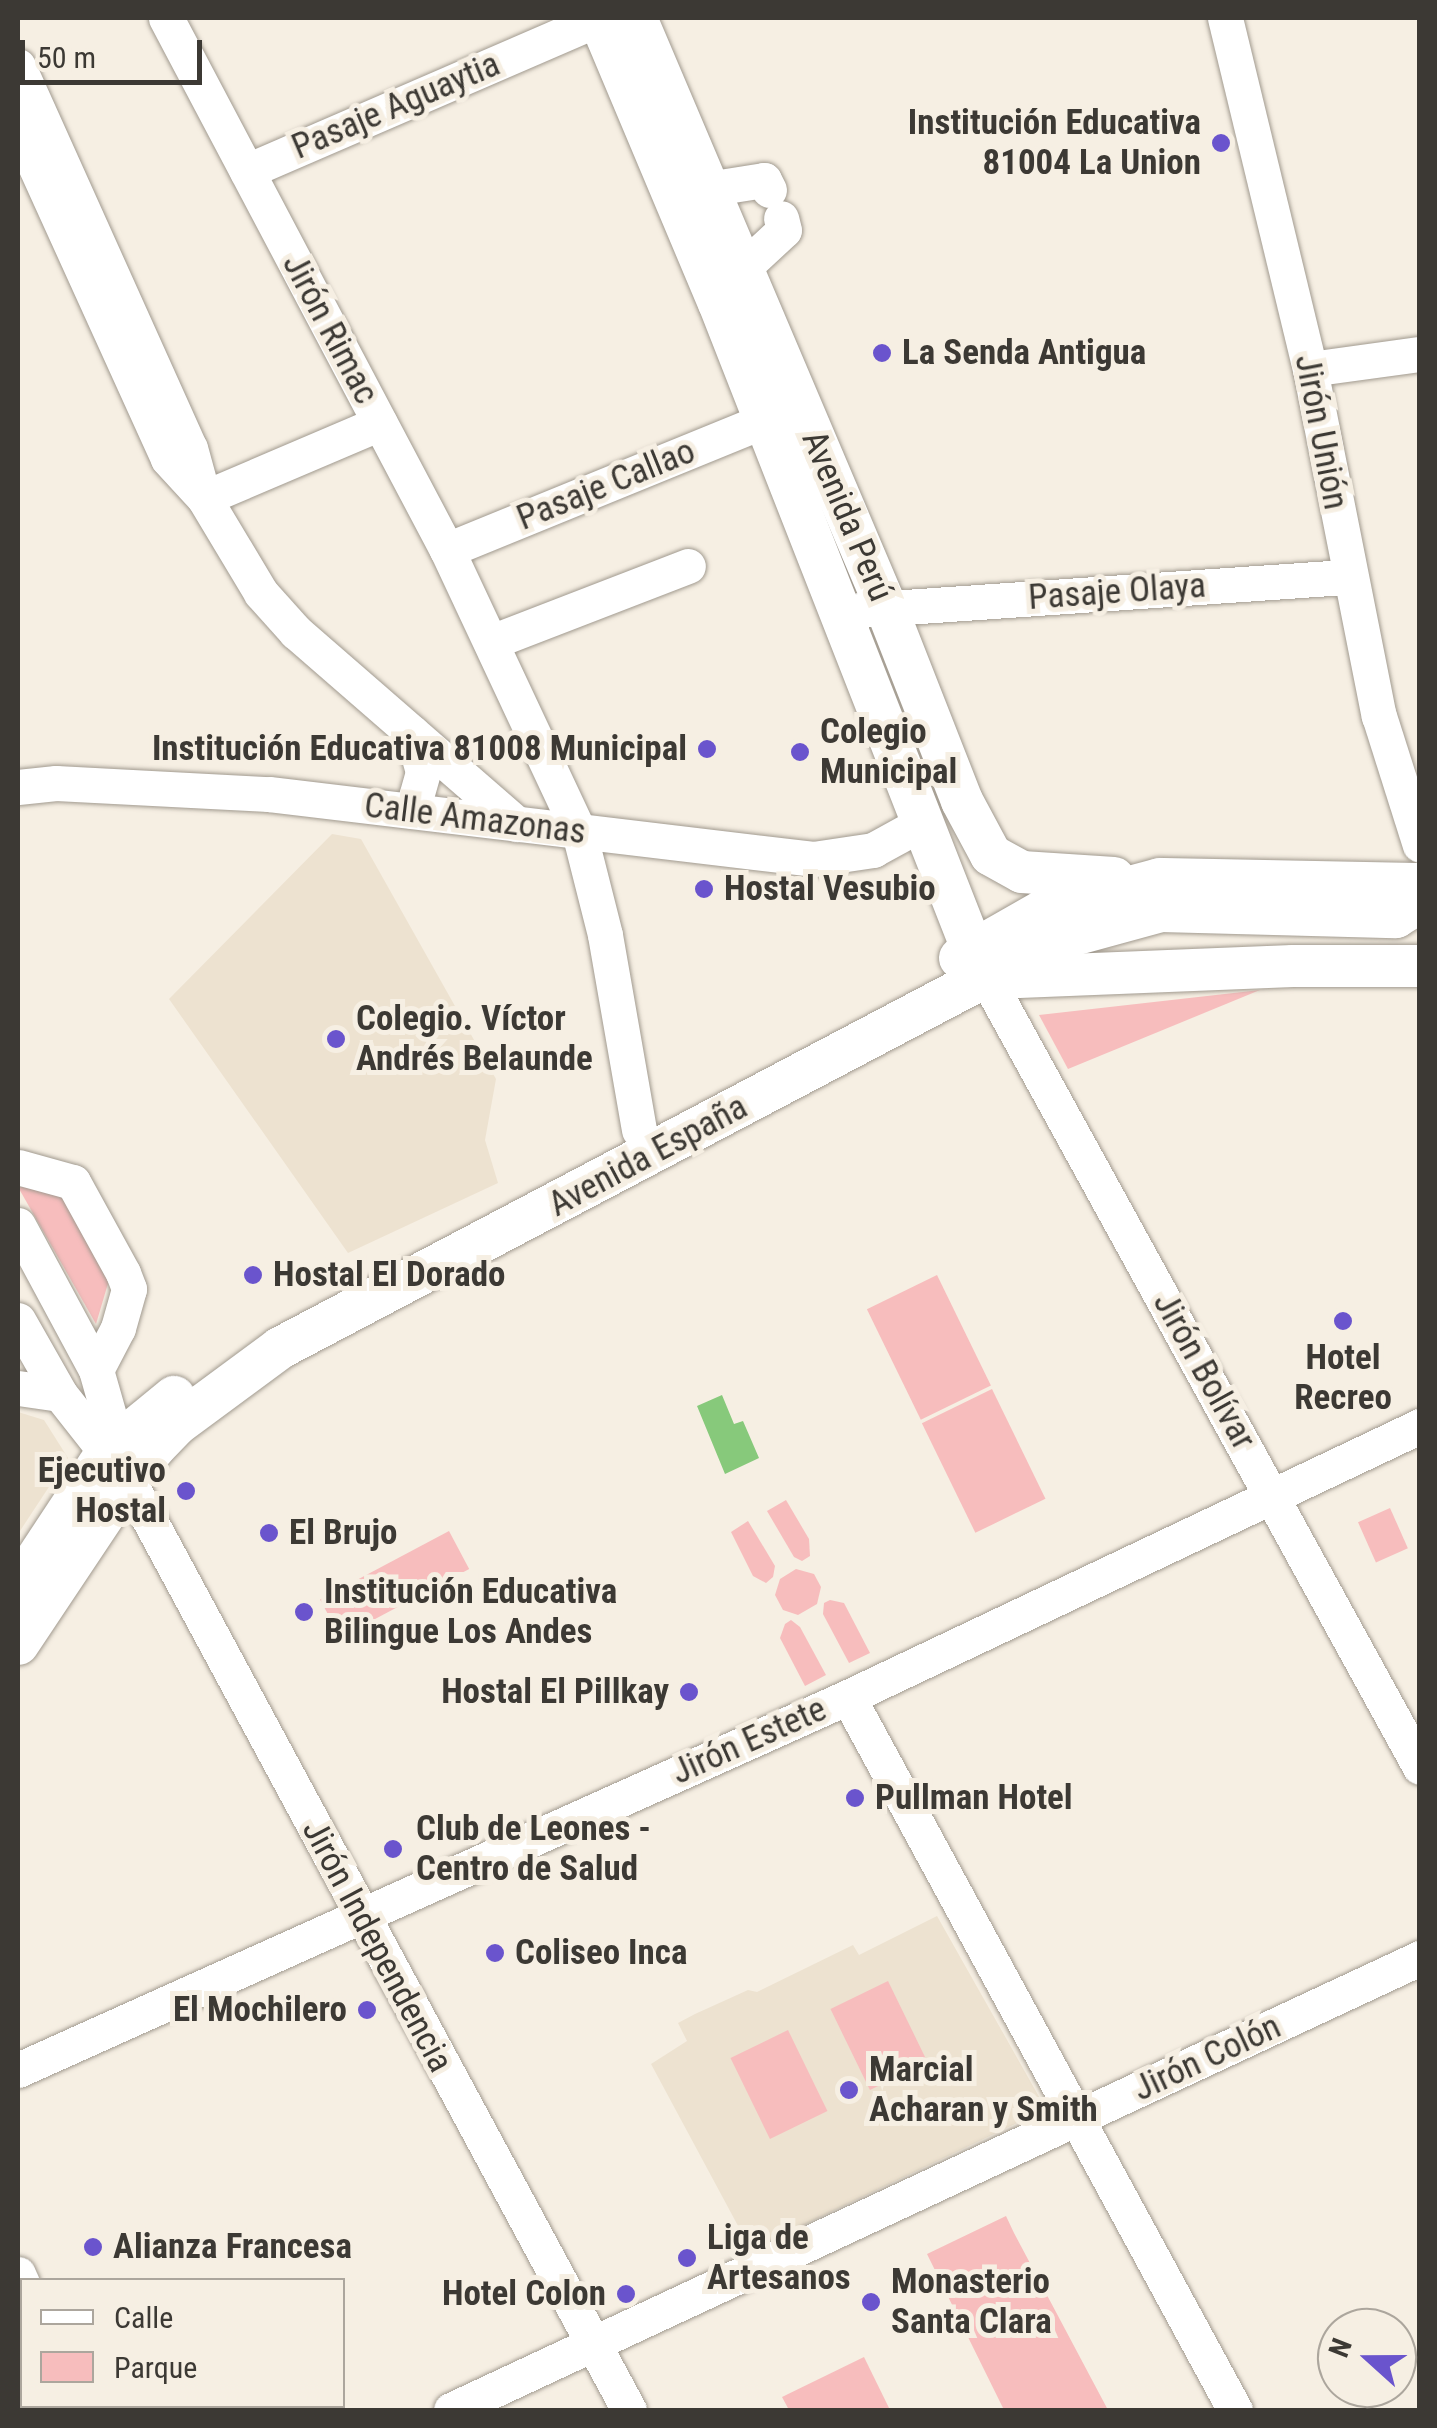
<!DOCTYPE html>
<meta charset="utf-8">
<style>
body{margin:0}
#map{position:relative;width:1437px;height:2428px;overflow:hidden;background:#f6efe3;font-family:"Roboto Condensed",sans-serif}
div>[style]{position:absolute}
.built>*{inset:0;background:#ede2d0}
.green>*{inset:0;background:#f7bdbd;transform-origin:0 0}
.water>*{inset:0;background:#87c97b}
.roads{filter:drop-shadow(0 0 2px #a19a8f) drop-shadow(0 0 2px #a19a8f)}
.minor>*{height:35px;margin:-17.5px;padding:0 17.5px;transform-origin:17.5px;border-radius:17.5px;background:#fff}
.major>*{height:42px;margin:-21px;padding:0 21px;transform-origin:21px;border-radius:21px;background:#fff}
.dots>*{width:28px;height:28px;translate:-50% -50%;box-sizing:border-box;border:5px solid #f6efe3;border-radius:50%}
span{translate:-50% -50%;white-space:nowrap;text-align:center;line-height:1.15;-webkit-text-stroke:10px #f6efe3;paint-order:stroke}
.street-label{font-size:35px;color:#3c3934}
.poi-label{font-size:35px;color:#3c3934;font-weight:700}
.right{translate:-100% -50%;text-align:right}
.left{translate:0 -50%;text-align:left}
.frame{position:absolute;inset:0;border:20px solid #3c3934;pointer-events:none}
.legend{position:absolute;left:20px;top:2278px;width:325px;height:130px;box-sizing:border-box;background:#f6efe3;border:2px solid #aca69d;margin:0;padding:12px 18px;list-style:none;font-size:30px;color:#3c3934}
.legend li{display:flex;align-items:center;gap:20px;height:50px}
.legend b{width:50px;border:2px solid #aca69d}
.north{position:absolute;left:1317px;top:2308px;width:100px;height:100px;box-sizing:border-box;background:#f6efe3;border:2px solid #aca69d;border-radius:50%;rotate:291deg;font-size:28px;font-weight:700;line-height:40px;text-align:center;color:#3c3934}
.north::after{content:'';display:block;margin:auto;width:35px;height:45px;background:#6a54cd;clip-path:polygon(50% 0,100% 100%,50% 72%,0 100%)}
.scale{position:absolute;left:20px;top:40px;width:182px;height:45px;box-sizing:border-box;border:5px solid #3c3934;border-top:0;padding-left:12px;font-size:30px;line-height:35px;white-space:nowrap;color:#3c3934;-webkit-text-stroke:8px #f6efe3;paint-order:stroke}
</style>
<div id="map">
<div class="built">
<div style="clip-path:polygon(332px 834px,361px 839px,496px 1079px,485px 1140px,498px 1183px,348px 1253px,169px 999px)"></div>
<div style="clip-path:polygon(18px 1412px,44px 1420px,68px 1458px,18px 1534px)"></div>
<div style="clip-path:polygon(937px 1916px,1046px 2109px,751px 2250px,651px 2064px,687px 2041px,678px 2023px,695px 2014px,748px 1990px,757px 1992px,853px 1945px,859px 1955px)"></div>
</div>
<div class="green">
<div style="clip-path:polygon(1260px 990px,1068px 1069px,1039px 1015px)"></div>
<div style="clip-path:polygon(18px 1187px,68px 1188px,112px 1270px,96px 1324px)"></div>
<div style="left:937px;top:1275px;width:123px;height:78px;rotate:64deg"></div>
<div style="left:992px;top:1389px;width:122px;height:78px;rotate:64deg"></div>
<div style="clip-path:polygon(786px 1500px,809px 1539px,810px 1556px,802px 1561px,794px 1557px,767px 1511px)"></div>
<div style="left:1390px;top:1508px;width:44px;height:35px;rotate:66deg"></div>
<div style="clip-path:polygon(748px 1521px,775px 1566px,773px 1577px,766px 1583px,753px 1576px,731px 1532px)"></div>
<div style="left:449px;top:1531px;width:43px;height:146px;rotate:62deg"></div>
<div style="clip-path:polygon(796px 1569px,814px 1574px,821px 1587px,817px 1604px,798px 1615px,783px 1610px,775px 1595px,780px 1579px)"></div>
<div style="clip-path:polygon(830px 1600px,844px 1603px,870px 1653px,849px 1663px,823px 1614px,824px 1603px)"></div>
<div style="clip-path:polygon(791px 1620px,800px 1627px,826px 1675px,805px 1686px,780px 1638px,785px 1624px)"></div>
<div style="left:888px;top:1981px;width:90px;height:64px;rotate:64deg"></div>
<div style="left:788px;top:2030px;width:90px;height:64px;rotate:64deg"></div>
<div style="clip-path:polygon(1006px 2216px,1014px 2233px,1108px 2410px,1004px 2410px,927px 2254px)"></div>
<div style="clip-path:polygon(864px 2357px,890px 2410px,789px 2410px,782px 2397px)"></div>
</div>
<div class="water">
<div style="clip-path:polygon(722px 1395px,734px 1424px,743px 1421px,759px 1458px,725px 1474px,697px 1406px)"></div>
</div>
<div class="roads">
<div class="minor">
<div style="left:166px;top:18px;width:602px;rotate:62.16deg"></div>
<div style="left:447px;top:550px;width:311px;rotate:64.9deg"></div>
<div style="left:579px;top:832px;width:106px;rotate:75.8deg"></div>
<div style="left:605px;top:935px;width:198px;rotate:80.1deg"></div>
<div style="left:1225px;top:18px;width:361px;rotate:76.4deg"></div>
<div style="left:1310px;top:369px;width:354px;rotate:78.8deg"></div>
<div style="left:1379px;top:716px;width:135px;rotate:72.4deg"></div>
<div style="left:18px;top:66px;width:419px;rotate:65.8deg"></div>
<div style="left:190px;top:448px;width:41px;rotate:74.6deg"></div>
<div style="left:18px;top:128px;width:363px;rotate:65.6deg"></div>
<div style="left:168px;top:459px;width:53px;rotate:47.3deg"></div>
<div style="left:204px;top:498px;width:111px;rotate:59deg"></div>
<div style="left:261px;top:593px;width:52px;rotate:48.1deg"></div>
<div style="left:296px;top:632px;width:293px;rotate:41deg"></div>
<div style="left:247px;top:171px;width:385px;rotate:-23.4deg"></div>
<div style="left:682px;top:193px;width:83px;rotate:-9deg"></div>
<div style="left:764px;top:180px;width:11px;rotate:63deg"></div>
<div style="left:742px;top:269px;width:57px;rotate:-42.9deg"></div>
<div style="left:784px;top:230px;width:12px;rotate:-104deg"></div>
<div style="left:1310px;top:369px;width:111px;rotate:-7.8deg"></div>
<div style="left:204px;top:498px;width:191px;rotate:-23.1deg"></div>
<div style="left:447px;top:550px;width:344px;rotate:-22.2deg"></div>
<div style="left:861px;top:610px;width:489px;rotate:-3.9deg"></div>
<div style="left:491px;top:642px;width:211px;rotate:-21.1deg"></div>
<div style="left:18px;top:787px;width:38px;rotate:-6deg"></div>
<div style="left:56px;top:783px;width:213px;rotate:3deg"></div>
<div style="left:269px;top:794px;width:548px;rotate:6.81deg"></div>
<div style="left:813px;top:859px;width:61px;rotate:-8.5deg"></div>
<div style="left:873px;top:850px;width:58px;rotate:-28.8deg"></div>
<div style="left:412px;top:811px;width:41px;rotate:-74.2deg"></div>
<div style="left:423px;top:772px;width:41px;rotate:-105.8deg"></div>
<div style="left:975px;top:957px;width:924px;rotate:61.22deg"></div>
<div style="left:18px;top:1167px;width:57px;rotate:15.3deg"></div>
<div style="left:73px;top:1182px;width:104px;rotate:61.2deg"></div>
<div style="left:123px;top:1273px;width:17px;rotate:69deg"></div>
<div style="left:129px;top:1289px;width:41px;rotate:105.8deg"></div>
<div style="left:118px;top:1328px;width:47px;rotate:117.6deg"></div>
<div style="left:18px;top:1225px;width:165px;rotate:61.7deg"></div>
<div style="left:96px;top:1370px;width:95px;rotate:74.1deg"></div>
<div style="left:18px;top:1320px;width:85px;rotate:60.4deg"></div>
<div style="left:60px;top:1394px;width:110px;rotate:51.7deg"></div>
<div style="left:128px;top:1480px;width:1056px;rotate:61.69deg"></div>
<div style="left:18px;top:1388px;width:42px;rotate:8.1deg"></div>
<div style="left:848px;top:1697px;width:811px;rotate:61.51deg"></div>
<div style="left:18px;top:2070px;width:910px;rotate:-24.2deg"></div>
<div style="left:848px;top:1697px;width:633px;rotate:-25.35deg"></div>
<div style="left:18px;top:2274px;width:10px;rotate:66deg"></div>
<div style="left:90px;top:2406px;width:5px;rotate:53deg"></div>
<div style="left:451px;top:2410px;width:1069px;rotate:-25.01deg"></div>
</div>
<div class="major">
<div style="left:599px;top:18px;width:309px;rotate:67.2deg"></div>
<div style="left:719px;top:303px;width:696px;rotate:68.6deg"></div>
<div style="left:636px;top:18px;width:640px;rotate:67deg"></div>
<div style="left:886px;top:607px;width:208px;rotate:68.6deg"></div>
<div style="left:962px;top:801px;width:61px;rotate:61.8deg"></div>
<div style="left:991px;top:855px;width:35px;rotate:29deg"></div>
<div style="left:1022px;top:872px;width:92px;rotate:3.7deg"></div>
<div style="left:960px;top:958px;width:97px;rotate:-29.7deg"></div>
<div style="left:1044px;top:910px;width:120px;rotate:-15deg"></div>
<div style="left:1160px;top:879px;width:260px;rotate:1.1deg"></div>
<div style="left:994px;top:978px;width:299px;rotate:-2.3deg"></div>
<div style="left:1293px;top:966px;width:127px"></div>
<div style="left:18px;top:1587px;width:162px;rotate:-56.6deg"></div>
<div style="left:107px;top:1452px;width:87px;rotate:-39.4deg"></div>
<div style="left:18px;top:1644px;width:191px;rotate:-56.3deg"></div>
<div style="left:124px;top:1485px;width:48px;rotate:-51deg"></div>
<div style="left:154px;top:1448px;width:32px;rotate:-46deg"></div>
<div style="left:176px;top:1425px;width:129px;rotate:-36.5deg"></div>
<div style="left:280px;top:1348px;width:876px;rotate:-27.76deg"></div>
<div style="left:1055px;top:940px;width:110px;rotate:-15.3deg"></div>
<div style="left:1161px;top:911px;width:235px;rotate:1.5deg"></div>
<div style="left:1396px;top:917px;width:28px;rotate:-32deg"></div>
</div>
</div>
<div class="dots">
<div style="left:1221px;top:143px;background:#6a54cd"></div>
<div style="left:882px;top:353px;background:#6a54cd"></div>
<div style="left:707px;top:749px;background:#6a54cd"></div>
<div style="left:800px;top:752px;background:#6a54cd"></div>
<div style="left:704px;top:889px;background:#6a54cd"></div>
<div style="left:336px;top:1039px;background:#6a54cd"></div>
<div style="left:253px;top:1275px;background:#6a54cd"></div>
<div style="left:1343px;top:1321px;background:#6a54cd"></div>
<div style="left:186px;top:1491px;background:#6a54cd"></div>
<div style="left:269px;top:1533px;background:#6a54cd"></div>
<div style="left:304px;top:1612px;background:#6a54cd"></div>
<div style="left:689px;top:1692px;background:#6a54cd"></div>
<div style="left:855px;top:1798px;background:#6a54cd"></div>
<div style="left:393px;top:1849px;background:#6a54cd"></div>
<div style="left:495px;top:1953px;background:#6a54cd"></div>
<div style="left:367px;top:2010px;background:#6a54cd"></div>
<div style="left:849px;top:2090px;background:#6a54cd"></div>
<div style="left:93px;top:2247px;background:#6a54cd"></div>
<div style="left:687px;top:2258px;background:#6a54cd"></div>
<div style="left:626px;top:2294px;background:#6a54cd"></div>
<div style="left:871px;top:2302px;background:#6a54cd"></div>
</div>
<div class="street-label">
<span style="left:396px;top:106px;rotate:-23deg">Pasaje Aguaytia</span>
<span style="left:330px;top:329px;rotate:62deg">Jirón Rimac</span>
<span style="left:1321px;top:432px;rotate:79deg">Jirón Unión</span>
<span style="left:606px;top:485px;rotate:-22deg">Pasaje Callao</span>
<span style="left:847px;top:516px;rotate:67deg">Avenida Perú</span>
<span style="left:1117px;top:592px;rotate:-4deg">Pasaje Olaya</span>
<span style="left:475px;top:819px;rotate:7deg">Calle Amazonas</span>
<span style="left:648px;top:1156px;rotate:-28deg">Avenida España</span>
<span style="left:1204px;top:1371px;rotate:61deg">Jirón Bolívar</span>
<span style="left:749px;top:1741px;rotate:-24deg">Jirón Estete</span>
<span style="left:377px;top:1946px;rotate:62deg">Jirón Independencia</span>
<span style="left:1207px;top:2058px;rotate:-25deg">Jirón Colón</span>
</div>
<div class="poi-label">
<span class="right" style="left:1201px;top:143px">Institución Educativa<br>81004 La Union</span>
<span class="left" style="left:902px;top:353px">La Senda Antigua</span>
<span class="left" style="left:820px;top:752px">Colegio<br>Municipal</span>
<span class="right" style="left:687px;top:749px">Institución Educativa 81008 Municipal</span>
<span class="left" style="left:724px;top:889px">Hostal Vesubio</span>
<span class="left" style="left:356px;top:1039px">Colegio. Víctor<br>Andrés Belaunde</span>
<span class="left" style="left:273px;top:1275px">Hostal El Dorado</span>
<span style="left:1343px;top:1378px">Hotel<br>Recreo</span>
<span class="right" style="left:166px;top:1491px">Ejecutivo<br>Hostal</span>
<span class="left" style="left:289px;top:1533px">El Brujo</span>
<span class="left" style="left:324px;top:1612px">Institución Educativa<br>Bilingue Los Andes</span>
<span class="right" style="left:669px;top:1692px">Hostal El Pillkay</span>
<span class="left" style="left:875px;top:1798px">Pullman Hotel</span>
<span class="left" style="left:416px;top:1849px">Club de Leones -<br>Centro de Salud</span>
<span class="left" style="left:515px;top:1953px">Coliseo Inca</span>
<span class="right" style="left:347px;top:2010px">El Mochilero</span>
<span class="left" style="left:869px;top:2090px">Marcial<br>Acharan y Smith</span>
<span class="left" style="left:707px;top:2258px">Liga de<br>Artesanos</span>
<span class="left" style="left:113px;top:2247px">Alianza Francesa</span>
<span class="left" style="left:891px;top:2302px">Monasterio<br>Santa Clara</span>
<span class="right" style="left:606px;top:2294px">Hotel Colon</span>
</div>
<div class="frame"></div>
<ul class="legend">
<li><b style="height:12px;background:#fff"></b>Calle</li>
<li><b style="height:28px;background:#f7bdbd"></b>Parque</li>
</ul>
<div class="north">N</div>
<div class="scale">50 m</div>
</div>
